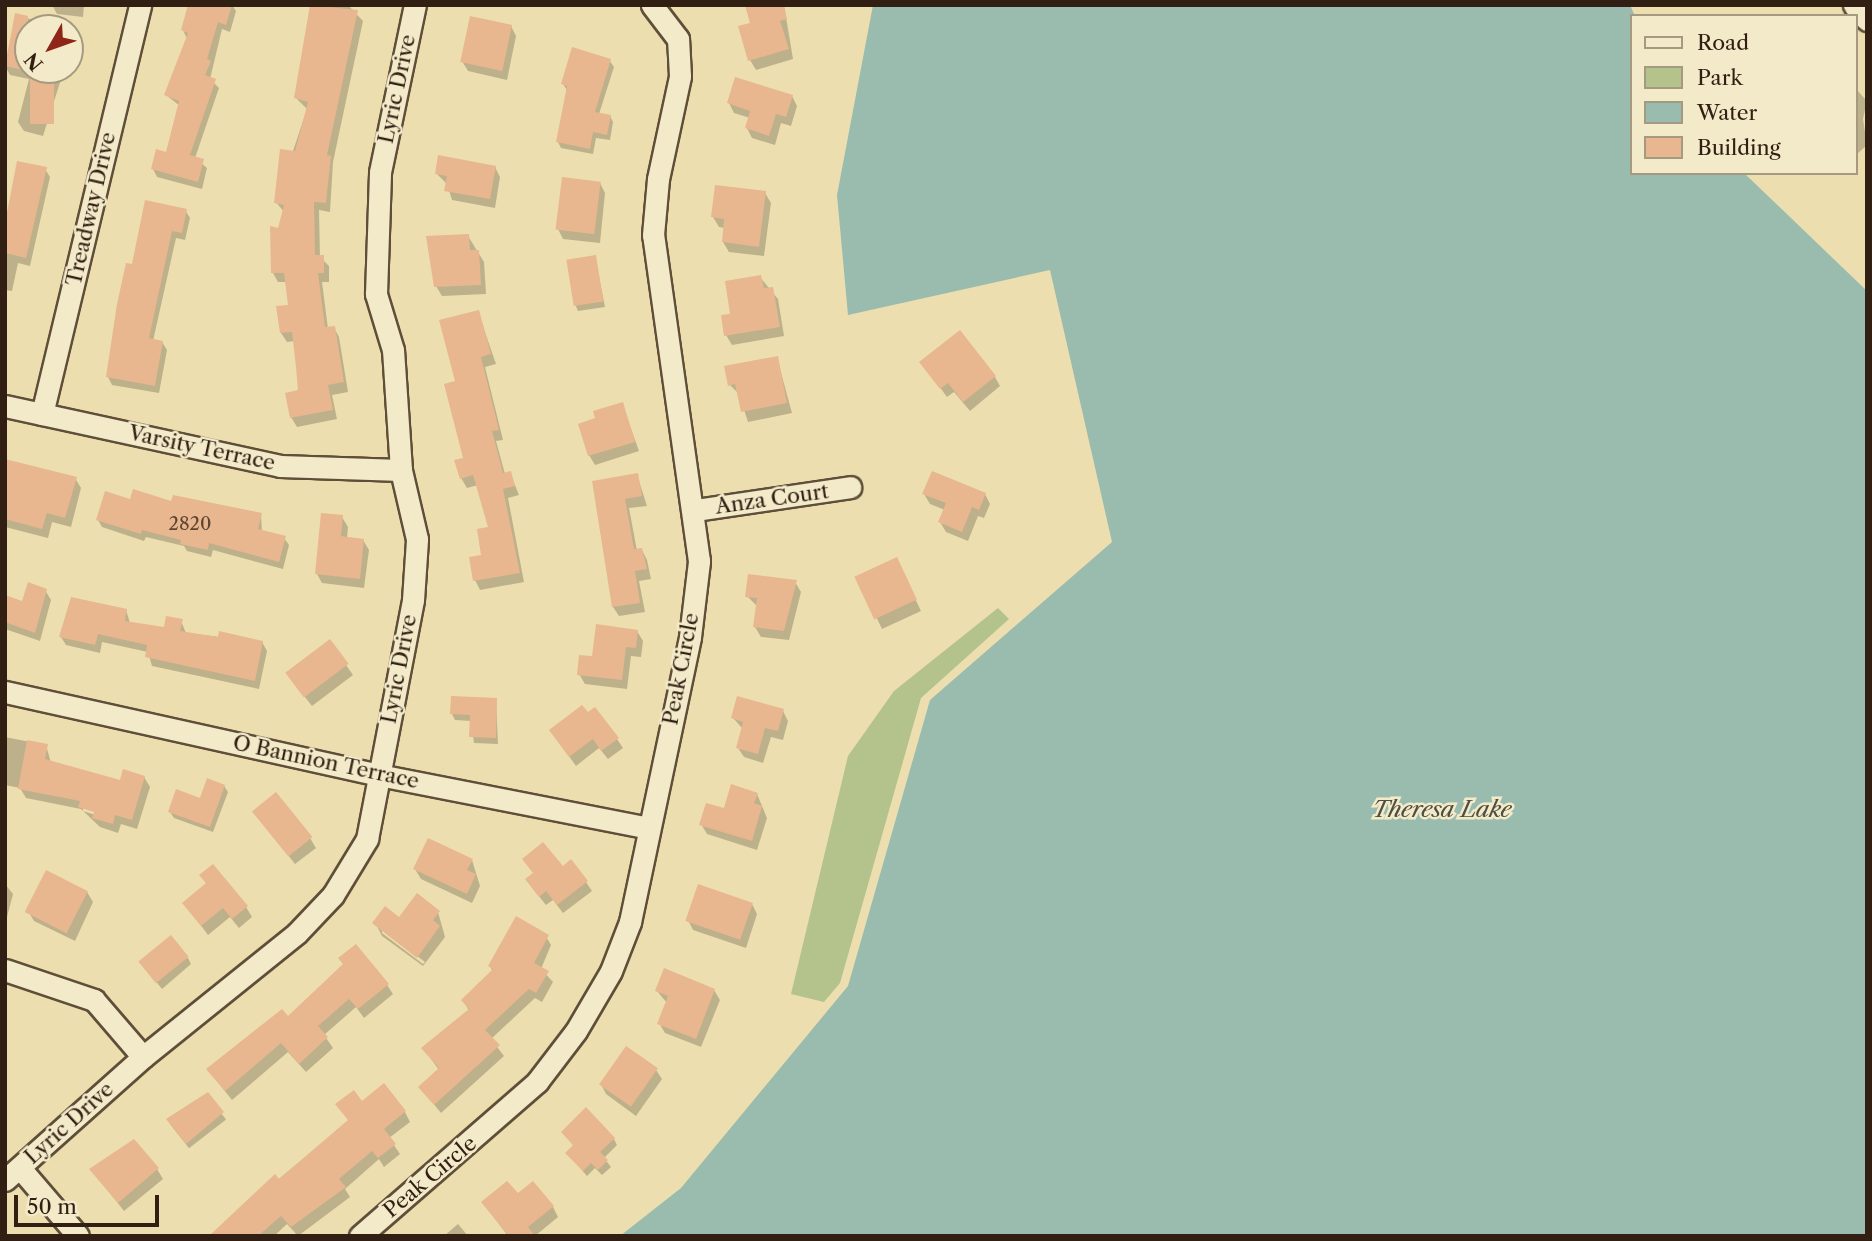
<!DOCTYPE html>
<html>
<head>
<meta charset="utf-8">
<style>
	body { margin:0 }
	#map { position:relative; width:1872px; height:1241px; overflow:hidden; background:#ecdeae; font-family:"Libre Caslon Text",serif }
	div>[style] { position:absolute }
	[style*='--x'] { left:calc(var(--x)*1px); top:calc(var(--y)*1px); width:calc(var(--w)*1px); rotate:calc(var(--a)*1deg) }
	.green>* { inset:0; background:#b4c28c }
	.water>* { inset:0; background:#99bcaf }
	.shadow>* { inset:0; background:#0003; transform-origin:0 0 }
	.building>* { inset:0; background:#e8b68f; transform-origin:0 0 }
	.roads { filter:drop-shadow(2px 0 #5f4f39) drop-shadow(-2px 0 #5f4f39) drop-shadow(0 2px #5f4f39) drop-shadow(0 -2px #5f4f39) }
	.minor>* { height:21px; margin:-10.5px; padding:0 10.5px; transform-origin:10.5px; border-radius:10.5px; background:#f3eaca }
	span { translate:-50% -50%; white-space:nowrap; text-align:center; line-height:1.15; -webkit-text-stroke:5px #f3eaca; paint-order:stroke }
	.number-label { font-size:18px; color:#5e4531 }
	.number-label span { -webkit-text-stroke-width:0 }
	.street-label { font-size:21px; color:#301f12 }
	.water-label { font-size:23px; color:#504e41; font-style:italic }
	.frame { position:absolute; inset:0; border:7px solid #301f12; pointer-events:none }
	.legend { position:absolute; left:1630px; top:14px; width:228px; height:161px; box-sizing:border-box; background:#f3eaca; border:2px solid #a59980; margin:0; padding:9px 12px; list-style:none; font-size:21px; color:#301f12 }
	.legend li { display:flex; align-items:center; gap:14px; height:35px }
	.legend b { width:35px; border:2px solid #a59980 }
	.north { position:absolute; left:14px; top:14px; width:70px; height:70px; box-sizing:border-box; background:#f3eaca; border:2px solid #a59980; border-radius:50%; rotate:230deg; font-size:19px; font-weight:700; line-height:28px; text-align:center; color:#301f12 }
	.north::after { content:''; display:block; margin:auto; width:24px; height:32px; background:#8f2418; clip-path:polygon(50% 0,100% 100%,50% 72%,0 100%) }
	.scale { position:absolute; left:14px; top:1195px; width:145px; height:32px; box-sizing:border-box; border:4px solid #301f12; border-top:0; padding-left:9px; font-size:21px; line-height:24px; white-space:nowrap; color:#301f12; -webkit-text-stroke:5px #f3eaca; paint-order:stroke }
</style>
</head>
<body>
<div id="map">
	<div class="green">
		<div style="clip-path:polygon(998px 608px,1009px 619px,921px 698px,840px 983px,824px 1002px,791px 994px,848px 756px,894px 691px)"></div>
	</div>
	<div class="water">
		<div style="clip-path:polygon(873px 5px,1630px 5px,1635px 16px,1632px 173px,1744px 173px,1867px 291px,1867px 1236px,620px 1236px,681px 1188px,848px 986px,930px 700px,1112px 542px,1050px 270px,848px 315px,837px 195px)"></div>
	</div>
	<div class="shadow">
		<div style="clip-path:polygon(52px 5px,84px 5px,83px 17px,57px 14px)"></div>
		<div style="clip-path:polygon(190px 5px,232px 5px,236px 11px,230px 32px,222px 29px,210px 79px,219px 88px,195px 158px,207px 168px,202px 189px,157px 177px,153px 169px,167px 154px,180px 106px,166px 95px,187px 39px,183px 30px)"></div>
		<div style="clip-path:polygon(312px 5px,348px 5px,363px 21px,333px 162px,330px 212px,319px 210px,320px 257px,329px 266px,329px 282px,322px 282px,328px 329px,334px 328px,339px 337px,348px 392px,332px 395px,337px 419px,297px 427px,291px 417px,300px 392px,295px 341px,287px 342px,281px 333px,290px 306px,287px 282px,278px 282px,273px 273px,284px 212px,276px 202px,307px 109px,296px 98px)"></div>
		<div style="clip-path:polygon(746px 5px,784px 5px,793px 59px,756px 70px,750px 60px,752px 24px)"></div>
		<div style="clip-path:polygon(16px 15px,60px 28px,28px 28px,28px 70px,64px 70px,43px 136px,24px 131px,18px 122px,29px 79px,10px 75px,5px 66px)"></div>
		<div style="clip-path:polygon(511px 26px,516px 36px,507px 80px,468px 71px,462px 61px)"></div>
		<div style="clip-path:polygon(610px 61px,614px 67px,599px 114px,610px 116px,613px 122px,610px 140px,596px 138px,593px 154px,561px 148px,558px 142px,567px 90px,563px 84px)"></div>
		<div style="clip-path:polygon(1856px 89px,1867px 101px,1863px 119px,1867px 145px,1856px 155px)"></div>
		<div style="clip-path:polygon(792px 96px,797px 106px,791px 126px,781px 123px,775px 145px,752px 138px,747px 128px,750px 118px,734px 113px,729px 103px)"></div>
		<div style="clip-path:polygon(495px 167px,500px 177px,495px 208px,452px 200px,447px 184px,437px 174px)"></div>
		<div style="clip-path:polygon(45px 169px,50px 177px,30px 266px,18px 263px,12px 291px,5px 290px,5px 233px)"></div>
		<div style="clip-path:polygon(600px 183px,605px 193px,600px 243px,563px 239px,558px 229px)"></div>
		<div style="clip-path:polygon(765px 193px,771px 203px,764px 256px,729px 252px,723px 242px,725px 228px,719px 227px,713px 217px)"></div>
		<div style="clip-path:polygon(185px 210px,190px 218px,185px 240px,176px 238px,153px 341px,162px 342px,167px 350px,159px 393px,112px 385px,108px 377px,133px 266px)"></div>
		<div style="clip-path:polygon(468px 236px,484px 262px,486px 294px,442px 296px,436px 286px)"></div>
		<div style="clip-path:polygon(595px 257px,605px 307px,578px 311px,575px 304px)"></div>
		<div style="clip-path:polygon(760px 277px,778px 299px,784px 336px,732px 345px,726px 335px,732px 315px)"></div>
		<div style="clip-path:polygon(478px 312px,496px 364px,485px 367px,503px 440px,496px 441px,505px 474px,510px 473px,519px 495px,508px 498px,524px 582px,480px 590px,475px 580px,490px 528px,478px 485px,467px 488px,461px 478px,465px 459px,457px 383px)"></div>
		<div style="clip-path:polygon(777px 358px,792px 413px,748px 422px,739px 394px,730px 385px)"></div>
		<div style="clip-path:polygon(922px 363px,995px 377px,1000px 386px,970px 411px,954px 392px,947px 397px)"></div>
		<div style="clip-path:polygon(622px 404px,639px 451px,595px 465px,589px 455px,598px 419px)"></div>
		<div style="clip-path:polygon(5px 461px,75px 478px,81px 488px,71px 527px,52px 522px,48px 538px,5px 527px)"></div>
		<div style="clip-path:polygon(637px 475px,647px 506px,629px 508px,637px 551px,642px 550px,647px 560px,651px 579px,639px 581px,645px 612px,619px 616px,613px 607px,594px 482px)"></div>
		<div style="clip-path:polygon(924px 494px,985px 494px,990px 504px,984px 518px,978px 516px,968px 541px,946px 532px,940px 522px,945px 510px,930px 504px)"></div>
		<div style="clip-path:polygon(131px 501px,261px 515px,262px 532px,284px 538px,289px 545px,283px 569px,213px 550px,211px 557px,187px 551px,184px 546px,146px 537px,144px 541px,102px 527px,98px 520px)"></div>
		<div style="clip-path:polygon(342px 517px,348px 527px,347px 538px,363px 540px,369px 550px,364px 588px,322px 583px,317px 574px)"></div>
		<div style="clip-path:polygon(901px 569px,921px 611px,882px 629px,857px 577px)"></div>
		<div style="clip-path:polygon(795px 582px,801px 592px,789px 640px,761px 637px,755px 627px,758px 607px,747px 596px)"></div>
		<div style="clip-path:polygon(45px 590px,51px 600px,40px 641px,5px 629px,5px 598px,23px 603px)"></div>
		<div style="clip-path:polygon(126px 610px,130px 623px,165px 629px,181px 621px,186px 633px,262px 642px,267px 651px,259px 689px,152px 666px,148px 652px,102px 642px,100px 653px,66px 645px,61px 637px)"></div>
		<div style="clip-path:polygon(637px 631px,643px 641px,641px 657px,631px 656px,627px 689px,585px 684px,579px 674px,593px 658px)"></div>
		<div style="clip-path:polygon(330px 642px,353px 675px,312px 706px,294px 683px)"></div>
		<div style="clip-path:polygon(496px 700px,498px 744px,474px 743px,471px 721px,455px 720px,452px 714px)"></div>
		<div style="clip-path:polygon(783px 711px,788px 721px,783px 740px,771px 737px,763px 763px,744px 757px,738px 748px,743px 729px,733px 718px)"></div>
		<div style="clip-path:polygon(551px 731px,617px 739px,623px 748px,608px 759px,599px 748px,576px 766px)"></div>
		<div style="clip-path:polygon(evenodd,5px 737px,46px 745px,51px 763px,121px 782px,144px 777px,150px 787px,137px 829px,121px 824px,118px 833px,100px 827px,81px 809px,26px 798px,20px 788px,5px 785px,5px 737px,83px 807px,103px 813px,102px 817px,83px 811px,83px 807px)"></div>
		<div style="clip-path:polygon(224px 786px,228px 792px,213px 832px,174px 818px,170px 812px)"></div>
		<div style="clip-path:polygon(757px 794px,767px 818px,757px 850px,707px 834px,701px 824px)"></div>
		<div style="clip-path:polygon(254px 812px,310px 838px,316px 848px,295px 864px)"></div>
		<div style="clip-path:polygon(472px 860px,480px 886px,472px 903px,421px 879px,415px 869px)"></div>
		<div style="clip-path:polygon(562px 869px,586px 882px,592px 891px,563px 913px,553px 900px,546px 905px,533px 889px)"></div>
		<div style="clip-path:polygon(201px 875px,246px 907px,252px 917px,239px 928px,230px 917px,208px 935px,184px 903px,207px 885px)"></div>
		<div style="clip-path:polygon(5px 884px,13px 894px,6px 921px,5px 920px)"></div>
		<div style="clip-path:polygon(87px 892px,93px 902px,75px 941px,34px 921px,28px 911px)"></div>
		<div style="clip-path:polygon(752px 904px,757px 914px,746px 948px,693px 930px,688px 920px)"></div>
		<div style="clip-path:polygon(evenodd,438px 912px,445px 937px,423px 966px,382px 936px,377px 926px,438px 912px,382px 929px,425px 962px,423px 964px,382px 933px,382px 929px)"></div>
		<div style="clip-path:polygon(545px 935px,551px 945px,541px 969px,553px 982px,542px 1002px,535px 998px,491px 1039px,504px 1056px,441px 1113px,420px 1087px,439px 1070px,423px 1048px,469px 1011px,463px 1000px,493px 972px,490px 966px)"></div>
		<div style="clip-path:polygon(188px 958px,191px 964px,162px 989px,141px 963px)"></div>
		<div style="clip-path:polygon(387px 985px,393px 994px,364px 1018px,356px 1007px,324px 1035px,333px 1048px,306px 1072px,288px 1052px,232px 1100px,208px 1070px,288px 1019px)"></div>
		<div style="clip-path:polygon(714px 990px,720px 1000px,701px 1047px,665px 1033px,659px 1023px,667px 1003px,657px 991px)"></div>
		<div style="clip-path:polygon(656px 1070px,662px 1079px,636px 1116px,606px 1094px,601px 1084px)"></div>
		<div style="left:207px;top:1095px;width:31px;height:47px;rotate:52deg"></div>
		<div style="clip-path:polygon(362px 1103px,405px 1112px,410px 1122px,389px 1138px,400px 1154px,384px 1167px,379px 1159px,345px 1189px,350px 1197px,298px 1236px,287px 1224px,274px 1236px,210px 1236px,349px 1121px,338px 1105px)"></div>
		<div style="clip-path:polygon(563px 1132px,614px 1139px,617px 1145px,604px 1158px,611px 1167px,602px 1175px,595px 1168px,587px 1176px,567px 1153px,574px 1146px)"></div>
		<div style="clip-path:polygon(91px 1169px,157px 1169px,163px 1179px,124px 1211px)"></div>
		<div style="clip-path:polygon(518px 1196px,553px 1207px,558px 1217px,535px 1236px,508px 1236px,483px 1203px)"></div>
		<div style="clip-path:polygon(458px 1224px,468px 1236px,444px 1236px)"></div>
	</div>
	<div class="building">
		<div style="clip-path:polygon(188px 5px,232px 5px,226px 25px,218px 22px,207px 59px,211px 61px,205px 75px,216px 79px,190px 155px,204px 159px,198px 182px,151px 169px,156px 149px,166px 152px,179px 101px,164px 95px,188px 33px,181px 30px)"></div>
		<div style="clip-path:polygon(310px 5px,358px 10px,327px 155px,331px 156px,326px 203px,314px 202px,315px 255px,324px 255px,324px 273px,318px 273px,325px 327px,335px 326px,344px 382px,328px 385px,333px 410px,290px 418px,285px 393px,298px 390px,296px 367px,292px 332px,280px 333px,276px 306px,288px 305px,284px 273px,271px 273px,270px 226px,278px 228px,284px 205px,274px 203px,280px 149px,295px 151px,308px 102px,294px 98px)"></div>
		<div style="clip-path:polygon(745px 5px,783px 5px,787px 19px,780px 21px,789px 49px,748px 61px,738px 26px,750px 23px)"></div>
		<div style="clip-path:polygon(15px 13px,28px 16px,28px 71px,5px 66px)"></div>
		<div style="left:470px;top:16px;width:43px;height:47px;rotate:12deg"></div>
		<div style="clip-path:polygon(572px 47px,611px 59px,595px 112px,611px 115px,607px 135px,593px 132px,590px 149px,556px 142px,567px 86px,561px 84px)"></div>
		<div style="left:30px;top:70px;width:24px;height:54px"></div>
		<div style="clip-path:polygon(735px 77px,793px 95px,786px 117px,776px 114px,769px 136px,745px 128px,750px 111px,727px 103px)"></div>
		<div style="clip-path:polygon(438px 155px,496px 166px,490px 199px,444px 191px,447px 176px,435px 174px)"></div>
		<div style="clip-path:polygon(17px 161px,47px 167px,26px 258px,5px 253px,5px 223px)"></div>
		<div style="left:562px;top:177px;width:39px;height:53px;rotate:7deg"></div>
		<div style="clip-path:polygon(715px 185px,766px 191px,759px 247px,722px 242px,724px 219px,711px 217px)"></div>
		<div style="clip-path:polygon(145px 200px,187px 209px,182px 233px,172px 231px,149px 338px,163px 341px,155px 386px,106px 377px,117px 304px,126px 263px,132px 264px)"></div>
		<div style="clip-path:polygon(469px 234px,470px 250px,479px 250px,481px 285px,434px 287px,426px 236px)"></div>
		<div style="left:596px;top:255px;width:47px;height:30px;rotate:81deg"></div>
		<div style="clip-path:polygon(761px 275px,764px 288px,773px 287px,780px 327px,724px 336px,721px 315px,730px 314px,725px 281px)"></div>
		<div style="clip-path:polygon(479px 310px,491px 354px,481px 357px,499px 430px,492px 431px,503px 473px,511px 471px,515px 486px,503px 489px,520px 573px,473px 581px,469px 557px,481px 555px,477px 529px,488px 527px,473px 475px,460px 479px,454px 460px,463px 458px,444px 384px,455px 381px,439px 320px)"></div>
		<div style="clip-path:polygon(960px 330px,996px 376px,963px 402px,948px 383px,940px 389px,919px 362px)"></div>
		<div style="clip-path:polygon(778px 356px,787px 403px,741px 412px,735px 384px,728px 386px,724px 366px)"></div>
		<div style="clip-path:polygon(623px 402px,635px 442px,588px 456px,578px 424px,595px 418px,593px 411px)"></div>
		<div style="clip-path:polygon(5px 459px,77px 477px,65px 518px,47px 513px,42px 529px,5px 519px)"></div>
		<div style="clip-path:polygon(932px 471px,986px 493px,979px 510px,972px 507px,962px 532px,938px 522px,946px 503px,922px 494px)"></div>
		<div style="clip-path:polygon(638px 473px,642px 496px,625px 499px,634px 549px,642px 548px,647px 569px,635px 571px,640px 603px,612px 607px,592px 481px)"></div>
		<div style="clip-path:polygon(133px 489px,171px 501px,173px 495px,262px 513px,258px 529px,286px 536px,279px 562px,209px 543px,208px 550px,180px 544px,181px 540px,142px 530px,141px 534px,96px 520px,105px 491px,130px 499px)"></div>
		<div style="clip-path:polygon(321px 513px,343px 515px,341px 536px,364px 539px,360px 579px,315px 574px)"></div>
		<div style="left:897px;top:557px;width:47px;height:47px;rotate:65deg"></div>
		<div style="clip-path:polygon(748px 574px,797px 580px,784px 631px,753px 627px,757px 598px,745px 597px)"></div>
		<div style="clip-path:polygon(28px 582px,47px 589px,35px 633px,5px 622px,5px 595px,22px 601px)"></div>
		<div style="clip-path:polygon(71px 597px,127px 609px,125px 621px,164px 627px,166px 616px,183px 619px,180px 631px,218px 637px,219px 631px,263px 641px,255px 681px,145px 657px,147px 645px,98px 634px,95px 645px,59px 637px)"></div>
		<div style="clip-path:polygon(596px 624px,638px 630px,636px 648px,626px 647px,622px 680px,577px 675px,579px 655px,592px 656px)"></div>
		<div style="left:330px;top:639px;width:31px;height:56px;rotate:53deg"></div>
		<div style="clip-path:polygon(451px 696px,497px 698px,496px 738px,469px 737px,470px 715px,450px 714px)"></div>
		<div style="clip-path:polygon(737px 696px,784px 709px,778px 731px,765px 728px,758px 754px,736px 748px,743px 722px,731px 718px)"></div>
		<div style="clip-path:polygon(582px 705px,588px 712px,595px 707px,619px 738px,601px 751px,593px 739px,569px 757px,549px 730px)"></div>
		<div style="clip-path:polygon(27px 740px,48px 744px,45px 759px,120px 780px,123px 769px,145px 776px,132px 820px,115px 815px,113px 824px,92px 818px,94px 812px,78px 807px,80px 801px,18px 789px)"></div>
		<div style="clip-path:polygon(207px 778px,225px 785px,210px 827px,168px 812px,176px 789px,200px 798px)"></div>
		<div style="clip-path:polygon(731px 784px,758px 793px,754px 803px,762px 806px,752px 841px,699px 825px,706px 803px,724px 808px)"></div>
		<div style="left:276px;top:792px;width:58px;height:31px;rotate:51deg"></div>
		<div style="clip-path:polygon(428px 838px,473px 859px,467px 870px,476px 874px,467px 894px,413px 869px)"></div>
		<div style="clip-path:polygon(543px 842px,563px 866px,571px 859px,588px 881px,557px 905px,546px 891px,539px 897px,525px 879px,533px 873px,522px 859px)"></div>
		<div style="clip-path:polygon(213px 864px,248px 906px,232px 919px,223px 908px,201px 926px,182px 903px,206px 883px,199px 875px)"></div>
		<div style="left:46px;top:870px;width:47px;height:47px;rotate:27deg"></div>
		<div style="left:698px;top:884px;width:58px;height:39px;rotate:19deg"></div>
		<div style="clip-path:polygon(417px 893px,440px 911px,433px 920px,440px 926px,417px 958px,372px 923px,385px 906px,399px 917px)"></div>
		<div style="clip-path:polygon(516px 916px,549px 935px,534px 963px,549px 971px,536px 993px,529px 989px,485px 1030px,500px 1045px,434px 1105px,418px 1087px,439px 1068px,421px 1048px,469px 1009px,461px 1000px,493px 969px,488px 966px)"></div>
		<div style="left:171px;top:935px;width:28px;height:42px;rotate:51deg"></div>
		<div style="clip-path:polygon(356px 944px,389px 984px,358px 1009px,349px 999px,318px 1026px,328px 1037px,299px 1064px,281px 1043px,225px 1091px,206px 1069px,282px 1009px,288px 1016px,343px 964px,338px 958px)"></div>
		<div style="clip-path:polygon(664px 968px,715px 989px,696px 1039px,657px 1024px,668px 996px,655px 991px)"></div>
		<div style="left:626px;top:1046px;width:39px;height:47px;rotate:35deg"></div>
		<div style="clip-path:polygon(384px 1083px,406px 1111px,384px 1129px,396px 1144px,378px 1158px,372px 1151px,339px 1179px,346px 1187px,291px 1227px,281px 1216px,258px 1236px,209px 1236px,275px 1174px,279px 1179px,348px 1120px,335px 1104px,354px 1090px,362px 1101px)"></div>
		<div style="clip-path:polygon(208px 1092px,224px 1112px,186px 1144px,166px 1119px)"></div>
		<div style="clip-path:polygon(586px 1107px,615px 1138px,600px 1152px,608px 1160px,598px 1170px,591px 1163px,583px 1171px,565px 1153px,573px 1145px,561px 1132px)"></div>
		<div style="clip-path:polygon(134px 1139px,159px 1168px,118px 1203px,89px 1169px)"></div>
		<div style="clip-path:polygon(507px 1181px,518px 1193px,533px 1181px,554px 1206px,528px 1227px,535px 1236px,509px 1236px,481px 1202px)"></div>
	</div>
	<div class="roads">
		<div class="minor">
			<div style="--x:1854;--y:5;--w:20;--a:49"></div>
			<div style="--x:5;--y:406;--w:281;--a:12.3"></div>
			<div style="--x:280;--y:466;--w:121;--a:1.9"></div>
			<div style="--x:42;--y:414;--w:421;--a:-76.5"></div>
			<div style="--x:695;--y:510;--w:157;--a:-8.4"></div>
			<div style="--x:5;--y:692;--w:383;--a:12.5"></div>
			<div style="--x:379;--y:775;--w:274;--a:11.1"></div>
			<div style="--x:5;--y:970;--w:94;--a:18.6"></div>
			<div style="--x:94;--y:1000;--w:75;--a:49.3"></div>
			<div style="--x:20;--y:1168;--w:89;--a:49.5"></div>
			<div style="--x:5;--y:1180;--w:185;--a:-41.7"></div>
			<div style="--x:143;--y:1057;--w:198;--a:-38.8"></div>
			<div style="--x:297;--y:933;--w:52;--a:-46.5"></div>
			<div style="--x:333;--y:895;--w:66;--a:-58.7"></div>
			<div style="--x:367;--y:839;--w:243;--a:-79.1"></div>
			<div style="--x:413;--y:600;--w:61;--a:-86.2"></div>
			<div style="--x:417;--y:539;--w:71;--a:-103.1"></div>
			<div style="--x:401;--y:470;--w:120;--a:-93.8"></div>
			<div style="--x:393;--y:350;--w:59;--a:-106.9"></div>
			<div style="--x:376;--y:294;--w:122;--a:-88.1"></div>
			<div style="--x:380;--y:172;--w:171;--a:-78.2"></div>
			<div style="--x:360;--y:1236;--w:235;--a:-41"></div>
			<div style="--x:537;--y:1082;--w:64;--a:-52.6"></div>
			<div style="--x:576;--y:1031;--w:69;--a:-59.7"></div>
			<div style="--x:611;--y:971;--w:53;--a:-68.8"></div>
			<div style="--x:630;--y:922;--w:291;--a:-78.1"></div>
			<div style="--x:690;--y:637;--w:77;--a:-83.2"></div>
			<div style="--x:699;--y:561;--w:329;--a:-98"></div>
			<div style="--x:653;--y:235;--w:56;--a:-84.9"></div>
			<div style="--x:658;--y:179;--w:105;--a:-77.9"></div>
			<div style="--x:680;--y:76;--w:37;--a:-93"></div>
			<div style="--x:678;--y:39;--w:43;--a:-127.4"></div>
		</div>
	</div>
	<div class="number-label">
		<span style="left:190px;top:524px">2820</span>
	</div>
	<div class="street-label">
		<span style="left:397px;top:89px;rotate:-78deg">Lyric Drive</span>
		<span style="left:91px;top:209px;rotate:-77deg">Treadway Drive</span>
		<span style="left:202px;top:448px;rotate:12deg">Varsity Terrace</span>
		<span style="left:772px;top:499px;rotate:-8deg">Anza Court</span>
		<span style="left:399px;top:669px;rotate:-79deg">Lyric Drive</span>
		<span style="left:681px;top:669px;rotate:-79deg">Peak Circle</span>
		<span style="left:326px;top:762px;rotate:12deg">O Bannion Terrace</span>
		<span style="left:69px;top:1123px;rotate:-42deg">Lyric Drive</span>
		<span style="left:430px;top:1177px;rotate:-40deg">Peak Circle</span>
	</div>
	<div class="water-label">
		<span style="left:1442px;top:809px">Theresa Lake</span>
	</div>
	<div class="frame"></div>
	<ul class="legend">
	<li><b style="height:9px;background:#f3eaca"></b>Road</li>
	<li><b style="height:19px;background:#b4c28c"></b>Park</li>
	<li><b style="height:19px;background:#99bcaf"></b>Water</li>
	<li><b style="height:19px;background:#e8b68f"></b>Building</li>
	</ul>
	<div class="north">N</div>
	<div class="scale">50 m</div>
</div>
</body>
</html>
